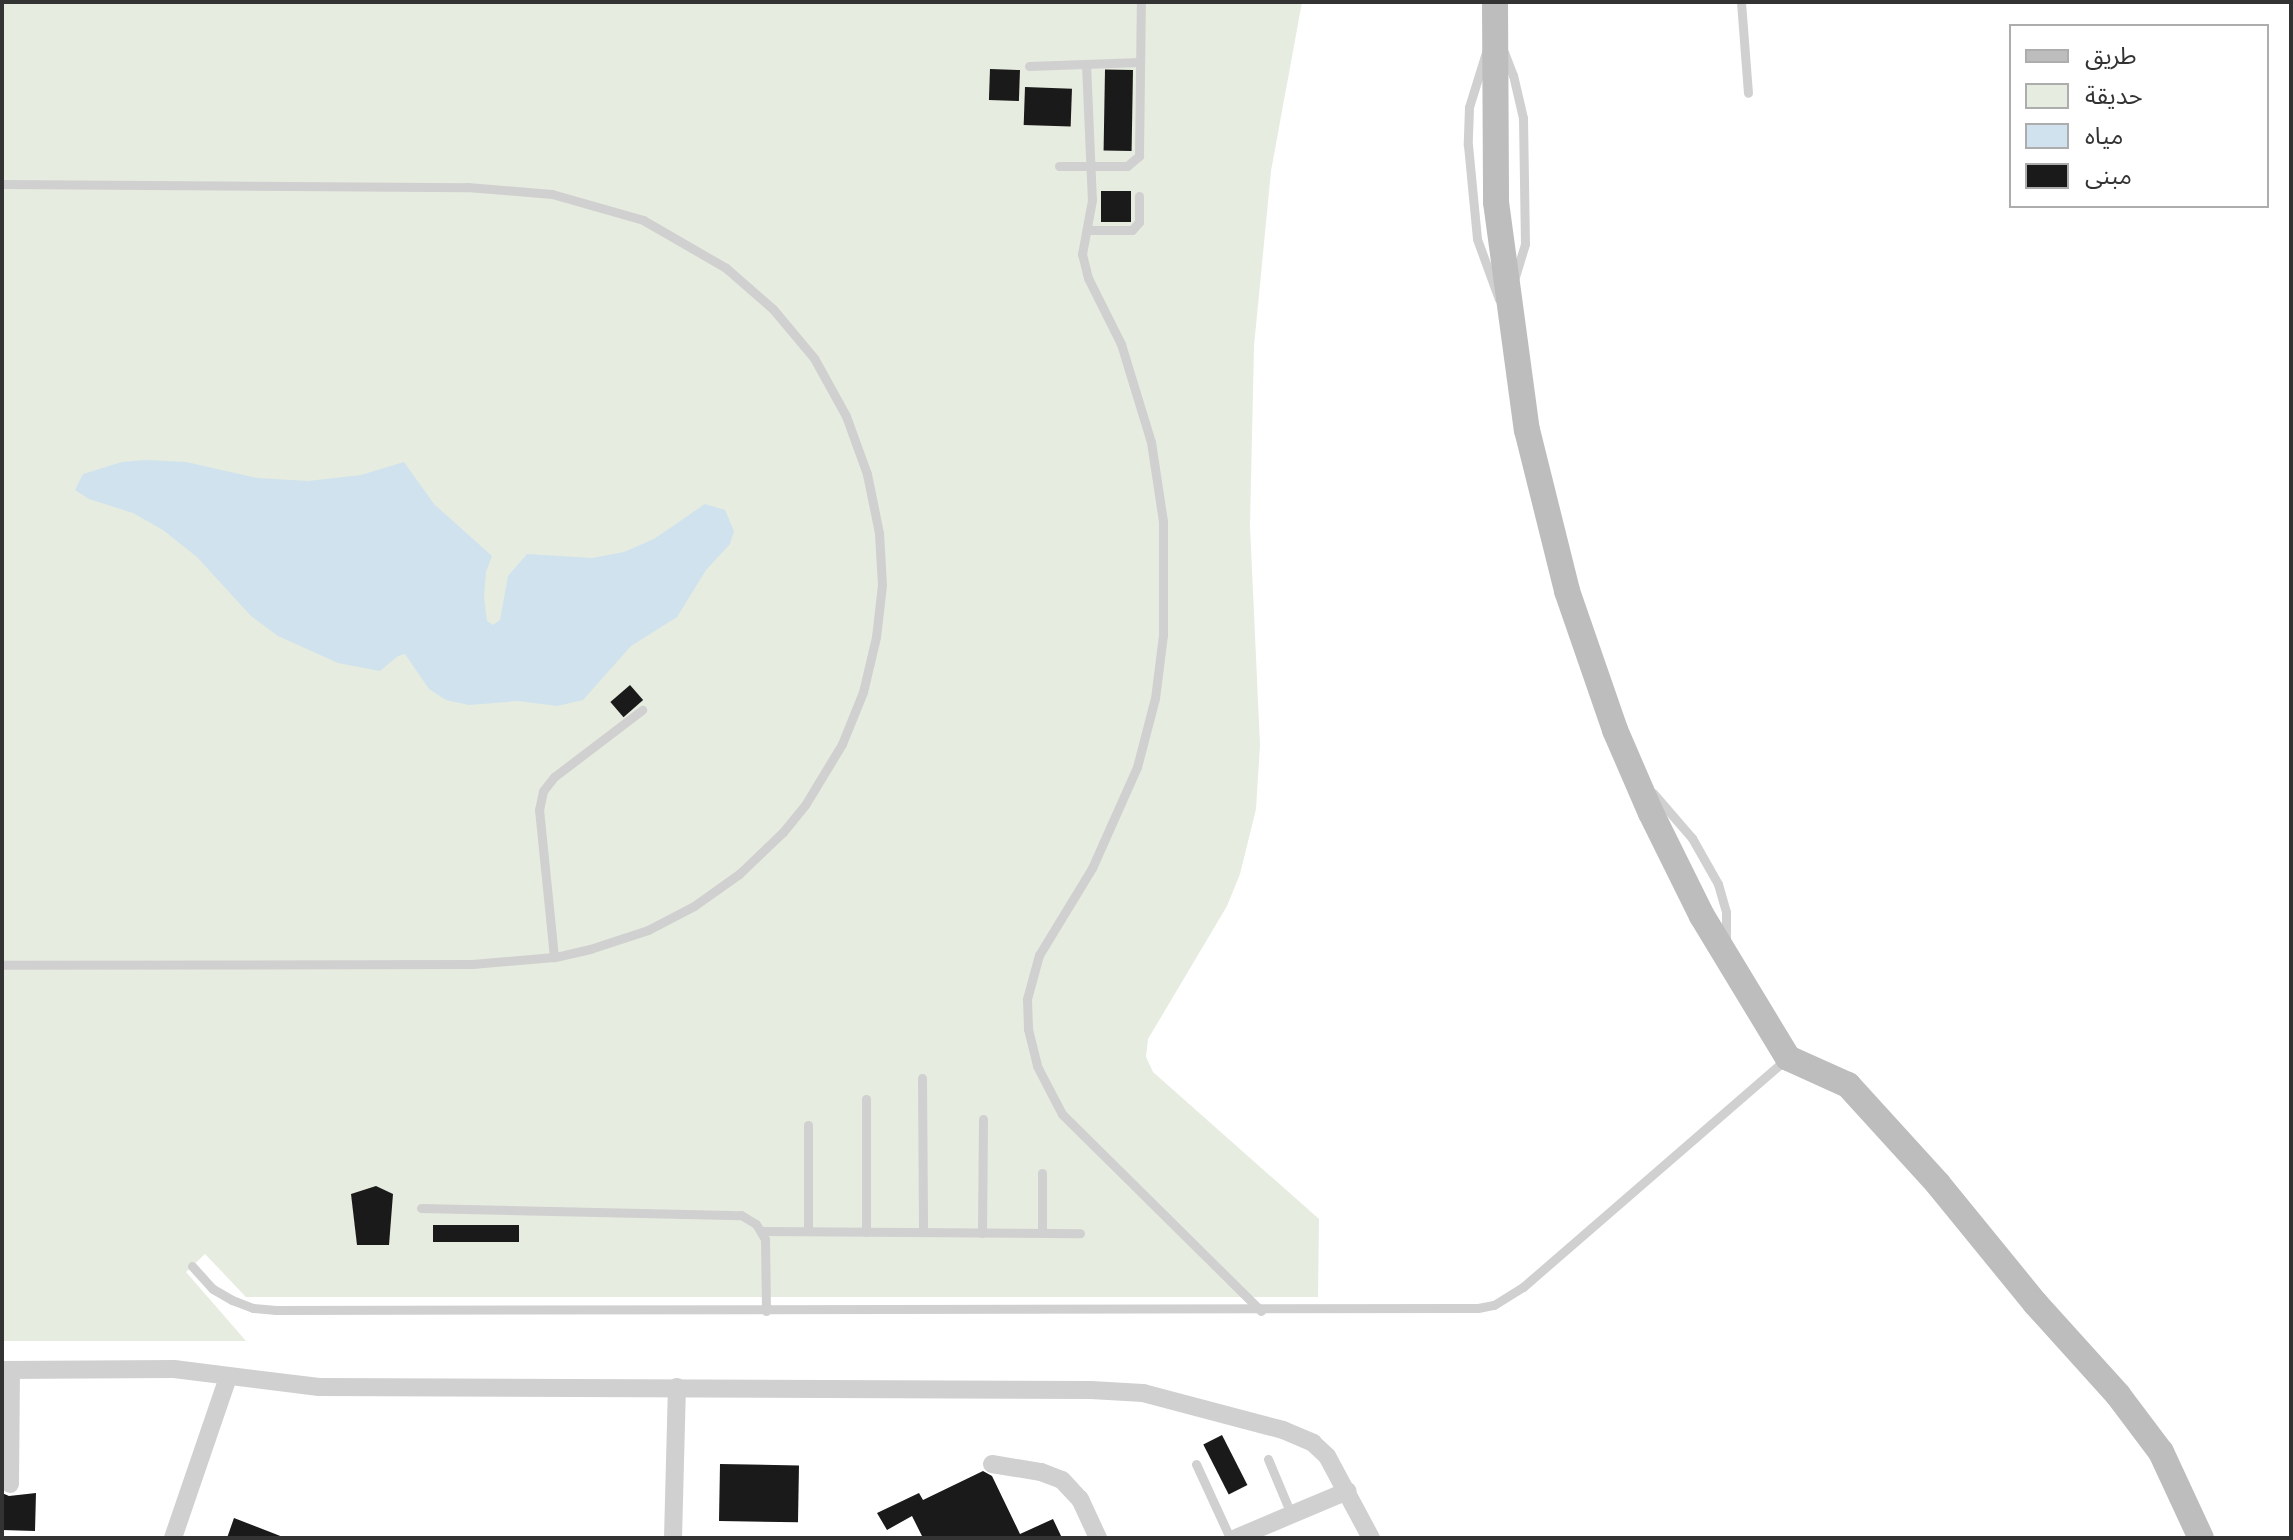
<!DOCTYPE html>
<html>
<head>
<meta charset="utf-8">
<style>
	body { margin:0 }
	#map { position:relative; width:2293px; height:1540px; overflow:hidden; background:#fff; font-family:"Work Sans","Noto Sans Arabic",sans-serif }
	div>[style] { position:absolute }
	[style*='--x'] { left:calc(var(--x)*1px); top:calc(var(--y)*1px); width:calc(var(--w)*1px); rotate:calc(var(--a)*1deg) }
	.green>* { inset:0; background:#e6ecdf }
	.water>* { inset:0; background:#cfe2ee }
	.building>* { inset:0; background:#1a1a1a; transform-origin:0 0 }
	.lane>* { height:9px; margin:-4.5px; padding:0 4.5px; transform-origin:4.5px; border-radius:4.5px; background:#d0d0d0 }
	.street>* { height:18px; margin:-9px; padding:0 9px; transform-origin:9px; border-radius:9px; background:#d0d0d0 }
	.secondary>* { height:26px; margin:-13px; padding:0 13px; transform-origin:13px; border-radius:13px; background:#bdbdbd }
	span { translate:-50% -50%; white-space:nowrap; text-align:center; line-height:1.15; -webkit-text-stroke:8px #fff; paint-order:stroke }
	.frame { position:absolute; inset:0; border:4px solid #333; pointer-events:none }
	.legend { position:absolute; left:2009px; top:24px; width:260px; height:184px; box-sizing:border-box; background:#fff; border:2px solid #adadad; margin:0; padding:10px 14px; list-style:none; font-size:24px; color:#333 }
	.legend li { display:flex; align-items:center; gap:16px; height:40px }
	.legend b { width:40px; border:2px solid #adadad }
</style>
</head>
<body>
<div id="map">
	<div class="green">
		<div style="clip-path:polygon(2px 2px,1302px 2px,1271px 171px,1254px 346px,1250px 526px,1260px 745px,1256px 809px,1240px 874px,1227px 906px,1148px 1039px,1146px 1057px,1153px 1072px,1319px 1219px,1318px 1297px,246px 1297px,205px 1254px,186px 1272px,246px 1341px,2px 1341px)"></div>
	</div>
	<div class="water">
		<div style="clip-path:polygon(146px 460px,186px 462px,257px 478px,308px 481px,361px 475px,404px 462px,434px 504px,492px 556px,486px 572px,484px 597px,487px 621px,493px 625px,500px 620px,508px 576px,527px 554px,592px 558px,624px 552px,654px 539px,705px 504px,725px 510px,734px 531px,730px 544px,706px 570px,677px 617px,631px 646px,583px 700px,557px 706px,518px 701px,469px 705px,446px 700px,429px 689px,405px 654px,398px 656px,380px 671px,338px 663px,278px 636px,251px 616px,197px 557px,163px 530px,133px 513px,89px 499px,75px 490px,83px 474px,122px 462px)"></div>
	</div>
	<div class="building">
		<div style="left:990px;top:69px;width:30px;height:31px;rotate:2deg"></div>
		<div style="left:1133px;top:70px;width:81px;height:28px;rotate:91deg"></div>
		<div style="left:1025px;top:87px;width:47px;height:38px;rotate:2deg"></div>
		<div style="left:1101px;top:191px;width:30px;height:31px"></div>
		<div style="left:630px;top:685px;width:20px;height:26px;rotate:49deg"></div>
		<div style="clip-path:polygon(376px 1186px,393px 1194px,389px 1245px,357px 1245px,351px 1194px)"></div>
		<div style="left:433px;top:1225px;width:86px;height:17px"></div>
		<div style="left:1222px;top:1435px;width:56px;height:21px;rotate:63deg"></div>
		<div style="left:720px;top:1464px;width:79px;height:57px;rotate:1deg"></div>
		<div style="clip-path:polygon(983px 1471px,992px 1476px,1020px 1534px,1053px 1519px,1062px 1538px,923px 1538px,912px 1516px,887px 1530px,877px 1513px,919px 1493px,923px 1500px)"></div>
		<div style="clip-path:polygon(2px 1493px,9px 1496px,36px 1493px,35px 1531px,2px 1530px)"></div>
		<div style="clip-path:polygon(234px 1518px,283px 1537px,283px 1538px,227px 1538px)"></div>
	</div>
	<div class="lane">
		<div style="--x:1741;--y:2;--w:91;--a:85.6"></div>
		<div style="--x:1487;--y:49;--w:61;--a:107.2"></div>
		<div style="--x:1469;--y:107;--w:38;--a:92"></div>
		<div style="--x:1468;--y:145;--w:94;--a:84.5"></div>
		<div style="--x:1477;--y:239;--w:64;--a:69.9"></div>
		<div style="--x:1504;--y:52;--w:25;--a:69"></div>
		<div style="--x:1513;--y:75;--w:44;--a:76.9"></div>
		<div style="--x:1523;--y:118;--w:126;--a:89.1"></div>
		<div style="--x:1525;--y:244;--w:38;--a:107"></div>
		<div style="--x:1086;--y:64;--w:136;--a:87.5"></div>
		<div style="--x:1092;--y:200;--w:55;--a:100.5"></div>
		<div style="--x:1082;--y:254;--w:25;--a:76"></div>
		<div style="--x:1088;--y:278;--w:74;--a:63.4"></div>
		<div style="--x:1121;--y:344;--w:102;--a:73"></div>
		<div style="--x:1151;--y:442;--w:80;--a:81.4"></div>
		<div style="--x:1163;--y:521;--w:114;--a:90"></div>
		<div style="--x:1163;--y:635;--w:64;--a:97.2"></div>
		<div style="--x:1155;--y:698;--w:71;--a:104.6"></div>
		<div style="--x:1137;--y:767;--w:111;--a:114"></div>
		<div style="--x:1092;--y:868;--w:102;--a:121.3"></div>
		<div style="--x:1039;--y:955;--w:46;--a:105.3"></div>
		<div style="--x:1027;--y:999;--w:30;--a:88"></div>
		<div style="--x:1028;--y:1029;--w:38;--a:76"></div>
		<div style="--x:1037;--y:1066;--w:54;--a:62.5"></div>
		<div style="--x:1062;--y:1114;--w:280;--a:44.7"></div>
		<div style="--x:1029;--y:66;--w:111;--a:-2.1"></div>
		<div style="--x:1059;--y:166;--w:68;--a:0"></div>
		<div style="--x:1127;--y:166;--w:16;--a:-40"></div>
		<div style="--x:1139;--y:156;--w:154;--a:-89.3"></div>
		<div style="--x:2;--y:184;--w:465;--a:0.4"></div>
		<div style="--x:467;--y:187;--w:85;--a:4.7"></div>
		<div style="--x:552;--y:194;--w:95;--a:15.9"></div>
		<div style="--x:643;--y:220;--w:96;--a:30"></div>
		<div style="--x:726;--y:268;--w:62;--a:41.1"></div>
		<div style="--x:773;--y:309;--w:64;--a:50.1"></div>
		<div style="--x:814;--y:358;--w:66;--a:61.1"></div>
		<div style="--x:846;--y:416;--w:62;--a:70.1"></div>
		<div style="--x:867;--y:474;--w:60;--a:78.5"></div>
		<div style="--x:879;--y:533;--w:52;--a:86.7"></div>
		<div style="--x:882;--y:585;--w:52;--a:96.6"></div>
		<div style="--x:876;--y:637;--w:57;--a:103.3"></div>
		<div style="--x:863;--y:692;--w:56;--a:112"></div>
		<div style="--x:842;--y:744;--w:71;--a:121.2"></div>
		<div style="--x:805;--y:805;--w:35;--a:129"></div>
		<div style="--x:783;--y:832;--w:61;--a:136.3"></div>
		<div style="--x:739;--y:874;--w:55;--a:144.6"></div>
		<div style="--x:694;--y:906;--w:52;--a:152.4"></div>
		<div style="--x:648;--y:930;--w:61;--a:161.9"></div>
		<div style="--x:590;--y:949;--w:37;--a:167"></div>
		<div style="--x:554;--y:957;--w:82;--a:175.1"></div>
		<div style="--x:472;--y:964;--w:470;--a:179.9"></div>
		<div style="--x:1087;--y:230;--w:45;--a:0"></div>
		<div style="--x:1132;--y:230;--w:11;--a:-49"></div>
		<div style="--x:1139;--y:222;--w:26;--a:-90"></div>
		<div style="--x:1653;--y:793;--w:60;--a:49.1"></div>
		<div style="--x:1692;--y:838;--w:53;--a:60.5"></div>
		<div style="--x:1718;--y:884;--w:29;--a:74"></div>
		<div style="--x:1726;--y:912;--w:31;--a:90"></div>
		<div style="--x:554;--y:957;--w:148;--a:-95.8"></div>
		<div style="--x:539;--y:810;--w:19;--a:-78"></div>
		<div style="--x:543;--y:791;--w:18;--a:-52"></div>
		<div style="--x:554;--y:777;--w:111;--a:-37.3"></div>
		<div style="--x:922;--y:1078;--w:154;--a:89.6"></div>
		<div style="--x:808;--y:1125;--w:106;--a:90"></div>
		<div style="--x:421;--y:1208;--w:320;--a:1.3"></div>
		<div style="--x:741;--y:1215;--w:17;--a:31"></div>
		<div style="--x:756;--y:1224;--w:17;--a:59"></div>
		<div style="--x:765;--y:1239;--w:72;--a:89.2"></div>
		<div style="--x:761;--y:1231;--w:319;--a:0.4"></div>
		<div style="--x:866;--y:1232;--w:133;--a:-90"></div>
		<div style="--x:982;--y:1233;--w:114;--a:-89.5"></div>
		<div style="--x:1042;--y:1233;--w:60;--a:-90"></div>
		<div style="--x:192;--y:1266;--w:31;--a:48"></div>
		<div style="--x:213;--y:1289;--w:22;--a:30"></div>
		<div style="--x:232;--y:1300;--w:22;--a:21"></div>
		<div style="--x:253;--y:1308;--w:23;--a:5"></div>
		<div style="--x:276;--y:1310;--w:1202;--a:-0.1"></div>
		<div style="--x:1478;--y:1308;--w:16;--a:-11"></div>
		<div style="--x:1494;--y:1305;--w:34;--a:-32"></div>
		<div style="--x:1523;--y:1287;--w:347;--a:-40.9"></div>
		<div style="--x:1268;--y:1459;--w:60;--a:67.3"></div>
		<div style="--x:1196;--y:1464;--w:81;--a:65.3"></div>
	</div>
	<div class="street">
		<div style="--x:2;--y:1370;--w:172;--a:-0.3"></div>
		<div style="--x:174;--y:1369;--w:146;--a:7.1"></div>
		<div style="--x:319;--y:1387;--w:772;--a:0.22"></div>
		<div style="--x:1091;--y:1390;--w:52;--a:3.3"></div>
		<div style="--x:1143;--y:1393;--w:145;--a:14.8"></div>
		<div style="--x:1283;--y:1430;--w:33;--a:23"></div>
		<div style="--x:1313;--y:1443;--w:19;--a:43"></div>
		<div style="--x:1327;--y:1456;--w:93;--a:61.8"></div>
		<div style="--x:992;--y:1464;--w:50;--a:9.3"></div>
		<div style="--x:1041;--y:1472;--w:22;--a:21"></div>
		<div style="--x:1062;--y:1480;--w:26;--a:47"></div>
		<div style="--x:1080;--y:1499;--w:43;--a:65.2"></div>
		<div style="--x:10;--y:1484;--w:114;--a:-89.5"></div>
		<div style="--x:173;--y:1538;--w:170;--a:-71.1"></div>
		<div style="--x:673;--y:1538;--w:151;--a:-88.5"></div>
		<div style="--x:1236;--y:1538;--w:121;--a:-22.9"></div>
	</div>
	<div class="secondary">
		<div style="--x:1495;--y:2;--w:200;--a:89.7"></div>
		<div style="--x:1496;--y:202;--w:230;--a:82.3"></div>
		<div style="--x:1527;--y:430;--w:166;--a:76"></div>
		<div style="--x:1567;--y:591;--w:147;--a:70.9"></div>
		<div style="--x:1615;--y:730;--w:90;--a:66.6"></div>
		<div style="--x:1651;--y:813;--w:115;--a:63.7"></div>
		<div style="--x:1702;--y:916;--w:166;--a:58.8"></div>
		<div style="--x:1788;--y:1058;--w:66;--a:24.2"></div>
		<div style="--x:1848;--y:1085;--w:134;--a:47.7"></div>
		<div style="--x:1938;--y:1184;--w:154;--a:50.8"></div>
		<div style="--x:2035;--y:1303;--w:124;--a:47.9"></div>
		<div style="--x:2118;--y:1395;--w:71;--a:53"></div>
		<div style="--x:2161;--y:1452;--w:95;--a:65.1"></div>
	</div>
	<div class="frame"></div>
	<ul class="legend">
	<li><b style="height:10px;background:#bdbdbd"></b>طريق</li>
	<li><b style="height:22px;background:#e6ecdf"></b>حديقة</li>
	<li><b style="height:22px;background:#cfe2ee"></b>مياه</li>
	<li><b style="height:22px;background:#1a1a1a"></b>مبنى</li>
	</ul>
</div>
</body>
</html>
